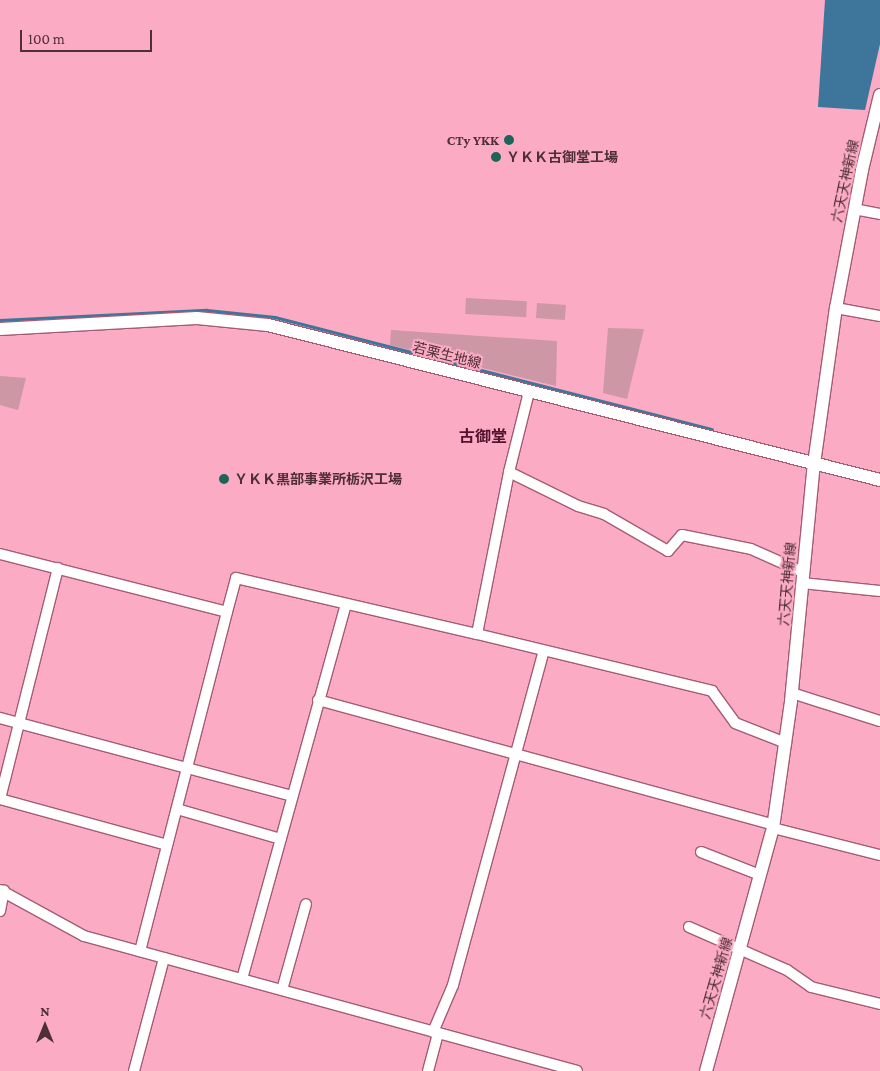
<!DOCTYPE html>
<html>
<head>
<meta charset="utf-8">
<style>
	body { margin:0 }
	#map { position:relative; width:880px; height:1071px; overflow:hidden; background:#fbabc3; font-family:"Crimson Pro","Noto Sans JP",serif }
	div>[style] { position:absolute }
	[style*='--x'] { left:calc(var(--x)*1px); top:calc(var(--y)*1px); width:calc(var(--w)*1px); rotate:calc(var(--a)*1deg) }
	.green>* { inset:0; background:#cd97a6; transform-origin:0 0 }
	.water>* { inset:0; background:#3d759b }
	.stream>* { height:2.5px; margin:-1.25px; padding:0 1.25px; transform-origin:1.25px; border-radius:1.25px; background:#3d759b }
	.roads { filter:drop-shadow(1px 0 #a45c73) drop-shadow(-1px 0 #a45c73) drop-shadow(0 1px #a45c73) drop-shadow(0 -1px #a45c73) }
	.minor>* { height:10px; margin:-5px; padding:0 5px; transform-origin:5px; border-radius:5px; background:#fff }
	.major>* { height:12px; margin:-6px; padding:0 6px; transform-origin:6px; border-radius:6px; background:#fff }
	.dots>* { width:14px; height:14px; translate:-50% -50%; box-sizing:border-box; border:2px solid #fbabc3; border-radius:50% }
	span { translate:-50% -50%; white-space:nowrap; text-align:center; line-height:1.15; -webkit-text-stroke:4px #fbabc3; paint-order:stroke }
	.poi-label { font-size:14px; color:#4e2e38; font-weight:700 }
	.right { translate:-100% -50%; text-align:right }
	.left { translate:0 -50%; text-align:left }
	.street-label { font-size:14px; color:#4e2e38 }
	.quarter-label { font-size:16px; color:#53122d; font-weight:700 }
	.north { position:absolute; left:20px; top:1001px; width:50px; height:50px; -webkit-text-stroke:4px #fbabc3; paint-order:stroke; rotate:0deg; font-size:14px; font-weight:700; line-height:20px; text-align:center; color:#4e2e38 }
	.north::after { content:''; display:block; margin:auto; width:18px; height:22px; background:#4e2e38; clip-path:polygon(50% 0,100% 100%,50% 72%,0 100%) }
	.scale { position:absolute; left:20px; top:30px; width:132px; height:22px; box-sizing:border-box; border:2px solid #4e2e38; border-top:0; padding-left:6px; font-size:15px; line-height:18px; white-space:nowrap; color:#4e2e38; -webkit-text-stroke:4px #fbabc3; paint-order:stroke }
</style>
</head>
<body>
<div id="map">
	<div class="green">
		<div style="left:466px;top:298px;width:61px;height:16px;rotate:3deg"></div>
		<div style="left:537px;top:303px;width:29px;height:15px;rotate:4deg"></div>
		<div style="clip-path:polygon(608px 328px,644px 329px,627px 399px,603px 393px)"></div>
		<div style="clip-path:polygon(391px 330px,557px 341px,556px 386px,390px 345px)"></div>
		<div style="clip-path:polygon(0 376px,26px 378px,18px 410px,0 405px)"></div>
	</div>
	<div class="water">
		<div style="clip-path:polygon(825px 0,880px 0,880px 44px,865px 110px,818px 107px)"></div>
	</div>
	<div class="stream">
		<div style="--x:0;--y:320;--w:207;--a:-2.8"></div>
		<div style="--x:207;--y:310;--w:68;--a:5.9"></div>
		<div style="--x:275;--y:317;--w:451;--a:14.4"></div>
	</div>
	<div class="roads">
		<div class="minor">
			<div style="--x:854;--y:209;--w:26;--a:11"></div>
			<div style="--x:836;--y:308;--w:45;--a:10.3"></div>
			<div style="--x:509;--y:472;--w:77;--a:26.2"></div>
			<div style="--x:578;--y:506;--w:27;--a:17"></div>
			<div style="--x:604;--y:514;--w:74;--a:30"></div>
			<div style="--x:668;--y:551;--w:21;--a:-49"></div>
			<div style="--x:682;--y:535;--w:70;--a:11.5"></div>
			<div style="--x:751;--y:549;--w:57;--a:23.9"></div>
			<div style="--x:0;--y:554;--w:234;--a:14.3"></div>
			<div style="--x:227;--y:612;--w:35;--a:-75"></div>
			<div style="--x:236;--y:578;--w:247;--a:13.1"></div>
			<div style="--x:477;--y:634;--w:165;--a:-78.8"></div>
			<div style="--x:509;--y:472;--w:82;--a:-76"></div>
			<div style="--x:802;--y:583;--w:78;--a:5.9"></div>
			<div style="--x:227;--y:612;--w:161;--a:104.4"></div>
			<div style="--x:187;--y:768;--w:109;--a:14.9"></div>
			<div style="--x:477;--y:634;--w:242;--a:13.6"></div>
			<div style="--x:712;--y:691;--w:39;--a:54"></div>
			<div style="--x:735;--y:723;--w:55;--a:21.4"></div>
			<div style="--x:792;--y:693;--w:92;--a:17.7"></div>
			<div style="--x:318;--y:700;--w:473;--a:15.3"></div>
			<div style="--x:0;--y:718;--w:194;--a:15"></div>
			<div style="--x:187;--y:768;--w:189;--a:104.4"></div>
			<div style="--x:0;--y:799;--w:238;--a:-75.9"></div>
			<div style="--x:0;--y:799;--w:173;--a:15.4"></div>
			<div style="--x:177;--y:809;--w:108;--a:16.1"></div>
			<div style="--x:773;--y:828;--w:110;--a:14.2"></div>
			<div style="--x:701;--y:852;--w:63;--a:21.3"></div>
			<div style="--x:0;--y:890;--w:96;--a:28.7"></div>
			<div style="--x:84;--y:936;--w:511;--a:15.31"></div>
			<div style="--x:0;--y:911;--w:21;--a:-79"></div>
			<div style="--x:689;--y:927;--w:107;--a:23.7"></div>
			<div style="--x:787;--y:970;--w:29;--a:35"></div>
			<div style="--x:811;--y:987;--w:71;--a:13.8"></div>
			<div style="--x:242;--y:979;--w:388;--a:-74.5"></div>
			<div style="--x:282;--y:990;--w:89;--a:-74.4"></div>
			<div style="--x:433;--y:1032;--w:51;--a:-66.9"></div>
			<div style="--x:453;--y:985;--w:346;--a:-74.8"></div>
			<div style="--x:134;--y:1071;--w:117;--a:-75.1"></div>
			<div style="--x:428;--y:1071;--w:39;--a:-75"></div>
		</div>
		<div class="major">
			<div style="--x:0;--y:329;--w:197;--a:-3.2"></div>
			<div style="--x:197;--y:318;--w:71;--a:5.6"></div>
			<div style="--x:268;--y:325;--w:631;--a:14.21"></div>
			<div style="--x:706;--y:1071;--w:252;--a:-74.6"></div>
			<div style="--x:773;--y:828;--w:128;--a:-81.9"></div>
			<div style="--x:791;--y:701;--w:238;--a:-84.5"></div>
			<div style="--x:814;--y:464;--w:158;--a:-82"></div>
			<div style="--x:836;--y:308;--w:140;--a:-79.3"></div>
			<div style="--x:862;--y:170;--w:77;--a:-76.5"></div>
		</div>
	</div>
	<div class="dots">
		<div style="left:509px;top:140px;background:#1d6559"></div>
		<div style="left:496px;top:157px;background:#1d6559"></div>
		<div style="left:224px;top:479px;background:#1d6559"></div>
	</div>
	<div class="poi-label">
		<span class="right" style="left:499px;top:140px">CTy YKK</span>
		<span class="left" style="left:506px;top:157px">ＹＫＫ古御堂工場</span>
		<span class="left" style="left:234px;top:479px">ＹＫＫ黒部事業所栃沢工場</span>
	</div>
	<div class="street-label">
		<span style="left:845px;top:181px;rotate:-78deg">六天天神新線</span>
		<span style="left:447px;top:355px;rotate:14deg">若栗生地線</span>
		<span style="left:787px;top:584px;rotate:-85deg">六天天神新線</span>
		<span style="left:716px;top:978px;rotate:-74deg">六天天神新線</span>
	</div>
	<div class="quarter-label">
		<span style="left:483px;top:437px">古御堂</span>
	</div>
	<div class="north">N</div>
	<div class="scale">100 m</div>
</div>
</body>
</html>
